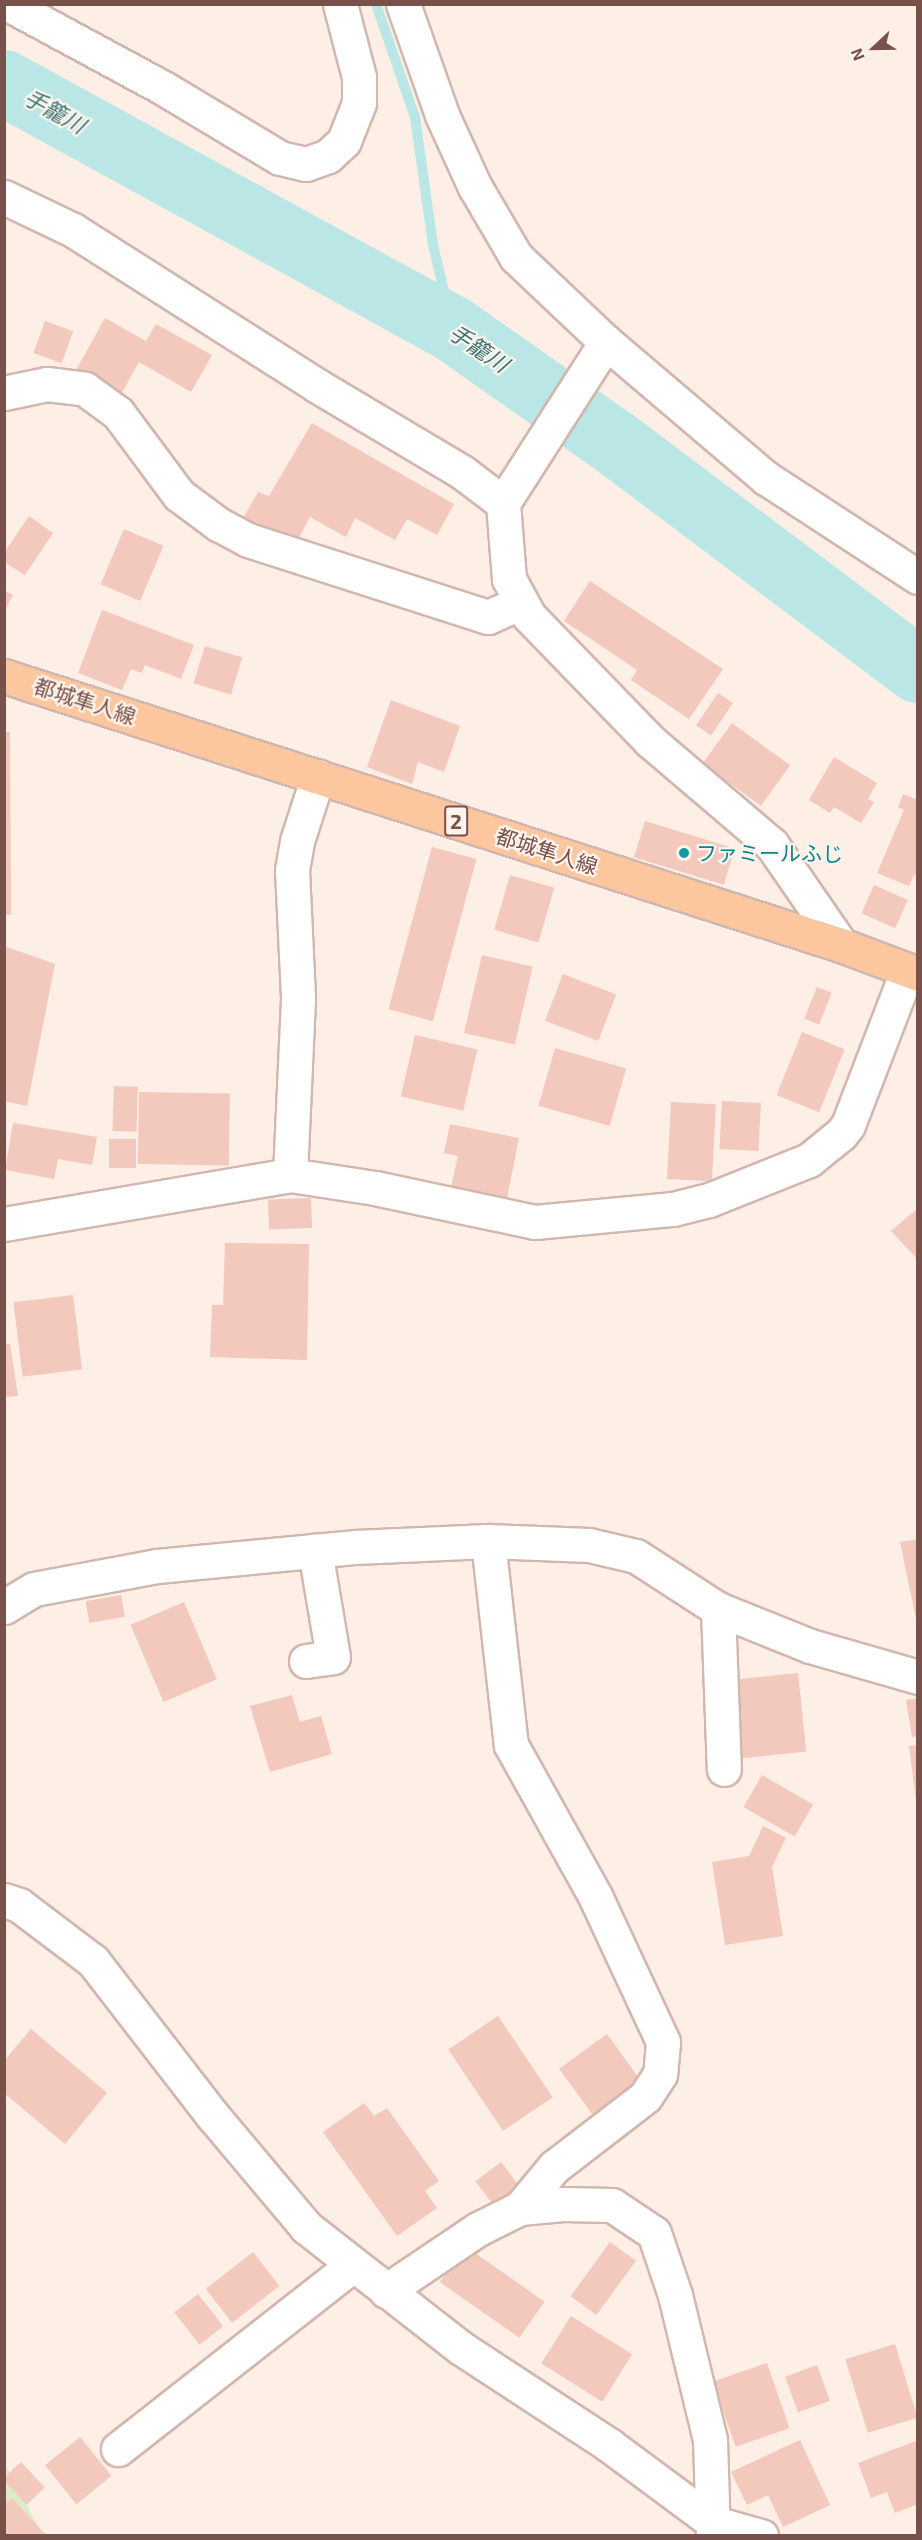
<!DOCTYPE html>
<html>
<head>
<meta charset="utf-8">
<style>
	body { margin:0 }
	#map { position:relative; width:922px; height:2540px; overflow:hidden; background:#fdefe6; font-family:"Exo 2","Noto Sans JP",sans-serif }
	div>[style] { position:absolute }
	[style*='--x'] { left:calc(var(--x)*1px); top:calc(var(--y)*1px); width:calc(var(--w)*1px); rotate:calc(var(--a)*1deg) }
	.green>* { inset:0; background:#dbebc4 }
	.stream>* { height:10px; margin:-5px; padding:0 5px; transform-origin:5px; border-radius:5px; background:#bae7e5 }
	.river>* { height:66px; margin:-33px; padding:0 33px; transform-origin:33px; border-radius:33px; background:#bae7e5 }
	.building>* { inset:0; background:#f3c8bd; transform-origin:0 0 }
	.roads { filter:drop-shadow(2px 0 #d1b7ae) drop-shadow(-2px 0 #d1b7ae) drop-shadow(0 2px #d1b7ae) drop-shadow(0 -2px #d1b7ae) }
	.minor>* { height:33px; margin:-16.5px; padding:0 16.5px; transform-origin:16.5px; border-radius:16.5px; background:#fff }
	.major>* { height:33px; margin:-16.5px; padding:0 16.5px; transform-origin:16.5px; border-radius:16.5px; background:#fcc69e }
	.dots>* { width:16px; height:16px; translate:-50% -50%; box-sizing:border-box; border:3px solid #fff4ed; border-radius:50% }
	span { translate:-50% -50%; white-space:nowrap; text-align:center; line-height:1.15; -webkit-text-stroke:4.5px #fff4ed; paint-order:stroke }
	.shield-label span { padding:2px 4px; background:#fff4ed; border:2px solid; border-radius:4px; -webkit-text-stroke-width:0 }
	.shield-label { font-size:20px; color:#77514a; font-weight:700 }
	.street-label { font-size:21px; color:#77514a }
	.culture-label { font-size:21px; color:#0d838f }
	.left { translate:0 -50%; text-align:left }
	.water-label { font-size:22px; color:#3a7573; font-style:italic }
	.frame { position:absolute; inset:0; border:6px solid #77514a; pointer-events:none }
	.north { position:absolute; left:844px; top:18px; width:60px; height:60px; -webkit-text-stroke:4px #fff4ed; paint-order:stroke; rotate:248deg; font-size:16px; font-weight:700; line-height:24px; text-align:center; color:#77514a }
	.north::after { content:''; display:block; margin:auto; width:21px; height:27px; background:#77514a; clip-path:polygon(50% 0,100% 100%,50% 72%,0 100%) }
</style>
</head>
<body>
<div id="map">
	<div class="green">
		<div style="clip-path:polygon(4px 2462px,27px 2505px,42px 2535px,5px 2535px)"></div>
	</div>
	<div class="stream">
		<div style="--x:376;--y:4;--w:120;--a:71"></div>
		<div style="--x:415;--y:117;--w:129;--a:82"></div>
		<div style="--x:433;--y:245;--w:86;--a:76.6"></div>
	</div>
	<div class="river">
		<div style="--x:4;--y:83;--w:512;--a:28.72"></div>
		<div style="--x:453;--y:329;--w:197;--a:35.1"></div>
		<div style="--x:614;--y:442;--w:380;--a:36.9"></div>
	</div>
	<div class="building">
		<div style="clip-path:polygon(105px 318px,146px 341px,156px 324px,212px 355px,191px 392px,139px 362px,119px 398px,75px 372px)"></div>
		<div style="left:45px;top:321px;width:30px;height:34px;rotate:20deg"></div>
		<div style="clip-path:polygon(312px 423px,454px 504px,437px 535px,407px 519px,395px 540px,355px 518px,346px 537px,310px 517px,293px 549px,242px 520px,258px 492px,269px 496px)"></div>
		<div style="clip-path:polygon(29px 516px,53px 533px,25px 575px,4px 562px,4px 553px)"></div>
		<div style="left:124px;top:529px;width:43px;height:60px;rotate:23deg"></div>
		<div style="clip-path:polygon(590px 581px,723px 669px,689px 719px,631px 680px,637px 670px,564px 621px)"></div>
		<div style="clip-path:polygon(4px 590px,13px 595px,4px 612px)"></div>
		<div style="clip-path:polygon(102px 610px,194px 645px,181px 679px,145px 665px,142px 673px,131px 669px,122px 690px,78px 673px)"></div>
		<div style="left:205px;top:646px;width:39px;height:39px;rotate:17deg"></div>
		<div style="left:718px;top:693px;width:18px;height:39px;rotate:34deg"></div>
		<div style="clip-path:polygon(391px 700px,460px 726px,444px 772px,418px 762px,412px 784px,367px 767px)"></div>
		<div style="left:732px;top:723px;width:72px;height:50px;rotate:36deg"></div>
		<div style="clip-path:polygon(4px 732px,10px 732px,11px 915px,4px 915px)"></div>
		<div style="clip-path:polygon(834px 757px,877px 783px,868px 799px,874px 802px,861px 823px,834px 807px,830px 813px,809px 800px)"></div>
		<div style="clip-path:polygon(903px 794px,918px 800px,918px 877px,914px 875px,909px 886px,877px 873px,904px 810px,898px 807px)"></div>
		<div style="left:645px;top:821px;width:94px;height:38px;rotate:17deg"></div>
		<div style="left:432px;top:847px;width:46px;height:168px;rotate:15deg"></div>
		<div style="left:510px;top:875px;width:46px;height:57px;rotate:16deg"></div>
		<div style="left:874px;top:885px;width:37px;height:31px;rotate:24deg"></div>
		<div style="clip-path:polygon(4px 946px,55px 964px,27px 1106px,4px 1101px)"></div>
		<div style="left:482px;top:955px;width:52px;height:80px;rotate:13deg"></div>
		<div style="left:563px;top:974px;width:57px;height:50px;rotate:21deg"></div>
		<div style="left:817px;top:987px;width:16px;height:34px;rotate:22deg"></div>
		<div style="left:802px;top:1032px;width:46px;height:68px;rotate:22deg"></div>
		<div style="left:415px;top:1035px;width:64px;height:63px;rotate:13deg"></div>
		<div style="left:555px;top:1048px;width:74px;height:60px;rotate:16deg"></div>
		<div style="left:114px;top:1086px;width:24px;height:45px;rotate:2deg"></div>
		<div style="left:139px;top:1092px;width:91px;height:72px;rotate:1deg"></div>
		<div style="left:722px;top:1101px;width:39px;height:48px;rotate:3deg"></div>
		<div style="left:671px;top:1102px;width:45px;height:77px;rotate:3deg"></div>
		<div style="clip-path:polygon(13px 1123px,97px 1137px,92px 1165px,58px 1159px,54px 1179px,5px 1170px)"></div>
		<div style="clip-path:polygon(450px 1124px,519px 1138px,507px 1198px,451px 1187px,458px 1156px,444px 1153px)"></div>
		<div style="left:109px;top:1139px;width:27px;height:29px"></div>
		<div style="left:311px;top:1198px;width:30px;height:43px;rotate:88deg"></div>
		<div style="clip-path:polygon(918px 1208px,918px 1260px,891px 1231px)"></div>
		<div style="clip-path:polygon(225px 1243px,309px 1244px,307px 1360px,210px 1357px,212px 1305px,223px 1305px)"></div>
		<div style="left:73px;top:1295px;width:75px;height:60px;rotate:83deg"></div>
		<div style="clip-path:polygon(4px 1344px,10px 1344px,18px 1396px,4px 1397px)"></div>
		<div style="clip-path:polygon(918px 1539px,918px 1619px,916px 1619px,900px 1542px)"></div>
		<div style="left:121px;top:1595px;width:22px;height:36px;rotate:80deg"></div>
		<div style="left:184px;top:1602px;width:84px;height:58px;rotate:67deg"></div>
		<div style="left:798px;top:1673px;width:79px;height:66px;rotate:84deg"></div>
		<div style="clip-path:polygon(292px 1695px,300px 1722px,321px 1716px,332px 1754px,270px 1772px,250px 1706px)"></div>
		<div style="clip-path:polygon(918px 1698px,918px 1736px,912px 1737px,906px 1700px)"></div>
		<div style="clip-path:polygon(918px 1745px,918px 1800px,916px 1800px,909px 1746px)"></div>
		<div style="left:762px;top:1775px;width:59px;height:37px;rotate:30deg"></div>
		<div style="clip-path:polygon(763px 1826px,786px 1838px,772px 1867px,783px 1936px,725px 1945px,712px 1862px,749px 1856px)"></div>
		<div style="left:498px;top:2016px;width:98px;height:60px;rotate:56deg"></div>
		<div style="clip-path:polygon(31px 2029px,107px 2093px,65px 2144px,4px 2093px,4px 2061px)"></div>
		<div style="left:607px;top:2034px;width:59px;height:59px;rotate:54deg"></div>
		<div style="clip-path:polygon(364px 2103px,374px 2116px,387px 2108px,439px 2181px,425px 2191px,437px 2208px,397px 2236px,323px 2132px)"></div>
		<div style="left:501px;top:2162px;width:31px;height:32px;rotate:53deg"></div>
		<div style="left:610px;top:2242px;width:32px;height:67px;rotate:36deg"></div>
		<div style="left:465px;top:2246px;width:97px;height:44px;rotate:35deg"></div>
		<div style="left:253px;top:2252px;width:43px;height:60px;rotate:52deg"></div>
		<div style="left:198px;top:2294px;width:41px;height:30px;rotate:52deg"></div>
		<div style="left:571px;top:2316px;width:72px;height:56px;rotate:32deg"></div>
		<div style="left:895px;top:2344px;width:77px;height:52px;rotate:73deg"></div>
		<div style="left:767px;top:2363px;width:69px;height:57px;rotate:71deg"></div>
		<div style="left:817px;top:2365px;width:38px;height:34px;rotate:70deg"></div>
		<div style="left:80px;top:2437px;width:50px;height:45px;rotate:51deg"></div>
		<div style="clip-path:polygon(800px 2440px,830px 2505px,783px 2527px,768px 2495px,747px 2505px,731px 2472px)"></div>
		<div style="clip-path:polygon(918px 2440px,918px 2504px,895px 2513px,887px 2492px,871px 2498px,858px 2463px)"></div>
		<div style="left:21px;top:2462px;width:35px;height:25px;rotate:47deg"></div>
		<div style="clip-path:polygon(12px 2498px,47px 2536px,4px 2536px,4px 2505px)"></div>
	</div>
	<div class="roads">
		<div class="minor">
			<div style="--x:8;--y:4;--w:179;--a:28.4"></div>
			<div style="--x:165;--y:89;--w:134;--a:31"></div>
			<div style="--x:280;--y:158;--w:27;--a:13"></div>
			<div style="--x:306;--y:164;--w:23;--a:-20"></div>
			<div style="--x:328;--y:156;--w:22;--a:-43"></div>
			<div style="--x:344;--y:141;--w:41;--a:-68.5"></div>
			<div style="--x:359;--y:103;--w:26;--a:-90"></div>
			<div style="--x:359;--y:77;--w:75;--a:-104.6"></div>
			<div style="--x:403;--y:4;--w:118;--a:70.6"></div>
			<div style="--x:442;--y:115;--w:79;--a:65.4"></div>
			<div style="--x:475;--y:187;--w:81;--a:59.6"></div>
			<div style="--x:516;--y:257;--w:124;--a:43.4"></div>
			<div style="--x:606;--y:342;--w:210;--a:40.4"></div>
			<div style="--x:766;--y:478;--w:181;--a:33.1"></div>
			<div style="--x:4;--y:197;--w:76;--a:25.6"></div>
			<div style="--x:73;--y:230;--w:288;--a:32.5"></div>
			<div style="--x:316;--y:385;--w:170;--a:30.8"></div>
			<div style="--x:462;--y:472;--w:51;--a:37.1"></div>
			<div style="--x:606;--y:342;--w:191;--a:122.6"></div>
			<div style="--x:503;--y:503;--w:76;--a:85.5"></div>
			<div style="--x:509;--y:579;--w:42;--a:61.6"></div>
			<div style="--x:529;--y:616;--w:174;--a:45.9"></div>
			<div style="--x:650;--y:741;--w:160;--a:40.4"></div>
			<div style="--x:772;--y:845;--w:121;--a:55.4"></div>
			<div style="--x:4;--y:393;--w:44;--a:-11.8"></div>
			<div style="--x:47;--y:384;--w:38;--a:7"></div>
			<div style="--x:85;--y:389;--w:41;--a:36"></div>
			<div style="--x:118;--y:413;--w:102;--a:53.4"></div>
			<div style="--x:179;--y:495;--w:49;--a:36.6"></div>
			<div style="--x:218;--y:524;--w:34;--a:28"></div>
			<div style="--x:248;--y:540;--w:252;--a:17.8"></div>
			<div style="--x:488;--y:617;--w:36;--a:-24"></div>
			<div style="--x:290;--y:1175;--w:178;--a:-87.4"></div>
			<div style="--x:298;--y:997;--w:127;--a:-92.7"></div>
			<div style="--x:292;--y:870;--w:29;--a:-80"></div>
			<div style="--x:297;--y:841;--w:68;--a:-72.1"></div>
			<div style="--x:4;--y:1224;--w:290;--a:-9.7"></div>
			<div style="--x:290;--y:1175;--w:86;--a:8.7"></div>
			<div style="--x:375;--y:1188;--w:164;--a:12"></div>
			<div style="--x:535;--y:1222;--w:139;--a:-5.4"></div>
			<div style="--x:673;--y:1209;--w:37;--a:-14"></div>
			<div style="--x:709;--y:1200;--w:108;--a:-21.8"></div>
			<div style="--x:809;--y:1160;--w:41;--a:-39.1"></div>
			<div style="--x:841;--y:1134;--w:11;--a:-52"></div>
			<div style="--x:848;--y:1125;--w:165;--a:-69"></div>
			<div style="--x:488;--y:1541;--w:205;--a:83.6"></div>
			<div style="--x:511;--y:1745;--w:175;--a:60.9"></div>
			<div style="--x:596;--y:1898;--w:159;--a:65"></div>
			<div style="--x:663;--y:2042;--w:32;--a:95"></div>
			<div style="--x:660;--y:2074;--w:27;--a:123"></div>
			<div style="--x:645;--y:2097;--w:115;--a:142.4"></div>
			<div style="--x:554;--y:2167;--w:53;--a:129.7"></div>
			<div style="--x:4;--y:1607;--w:35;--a:-31"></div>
			<div style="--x:34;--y:1589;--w:125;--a:-10.6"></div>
			<div style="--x:157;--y:1566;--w:200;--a:-5.5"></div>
			<div style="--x:356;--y:1547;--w:132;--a:-2.6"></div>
			<div style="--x:488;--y:1541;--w:101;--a:2.3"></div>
			<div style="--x:589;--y:1545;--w:48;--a:13.2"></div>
			<div style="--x:636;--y:1556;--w:98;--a:32.9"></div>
			<div style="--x:718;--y:1609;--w:99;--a:21.9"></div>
			<div style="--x:810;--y:1646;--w:112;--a:16"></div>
			<div style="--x:718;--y:1609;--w:160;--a:87.9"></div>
			<div style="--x:306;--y:1661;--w:27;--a:-8"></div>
			<div style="--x:333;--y:1657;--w:108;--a:-99.6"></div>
			<div style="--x:4;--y:1900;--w:16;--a:18"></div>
			<div style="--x:19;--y:1905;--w:93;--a:37.1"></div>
			<div style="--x:93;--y:1961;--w:196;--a:52.3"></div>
			<div style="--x:213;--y:2116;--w:145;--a:50"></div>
			<div style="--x:306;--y:2227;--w:197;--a:38"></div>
			<div style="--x:461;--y:2348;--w:177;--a:33.2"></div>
			<div style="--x:609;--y:2445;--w:131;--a:36.6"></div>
			<div style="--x:714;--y:2523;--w:49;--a:15.5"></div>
			<div style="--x:386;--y:2291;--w:111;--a:-34"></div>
			<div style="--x:478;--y:2229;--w:47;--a:-26.6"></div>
			<div style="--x:520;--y:2208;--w:43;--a:-5.3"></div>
			<div style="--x:563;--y:2204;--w:49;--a:1.2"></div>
			<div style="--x:612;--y:2205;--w:50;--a:33.7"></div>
			<div style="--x:654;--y:2233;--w:65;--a:71.3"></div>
			<div style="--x:675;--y:2295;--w:149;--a:76.4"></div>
			<div style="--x:710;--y:2440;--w:96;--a:88.2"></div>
			<div style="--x:118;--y:2449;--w:298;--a:-38.1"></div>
		</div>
		<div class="major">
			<div style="--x:4;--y:676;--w:879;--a:17.82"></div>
			<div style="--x:841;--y:945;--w:82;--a:20.6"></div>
		</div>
	</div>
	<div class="dots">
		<div style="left:684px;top:853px;background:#0f9aa8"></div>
	</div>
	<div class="shield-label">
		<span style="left:456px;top:821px">2</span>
	</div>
	<div class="street-label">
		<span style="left:85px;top:701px;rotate:18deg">都城隼人線</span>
		<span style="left:547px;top:851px;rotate:18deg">都城隼人線</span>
	</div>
	<div class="culture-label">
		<span class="left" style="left:696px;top:853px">ファミールふじ</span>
	</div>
	<div class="water-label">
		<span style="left:55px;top:111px;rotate:29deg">手籠川</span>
		<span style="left:479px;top:348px;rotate:34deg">手籠川</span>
	</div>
	<div class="frame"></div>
	<div class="north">N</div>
</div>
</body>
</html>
